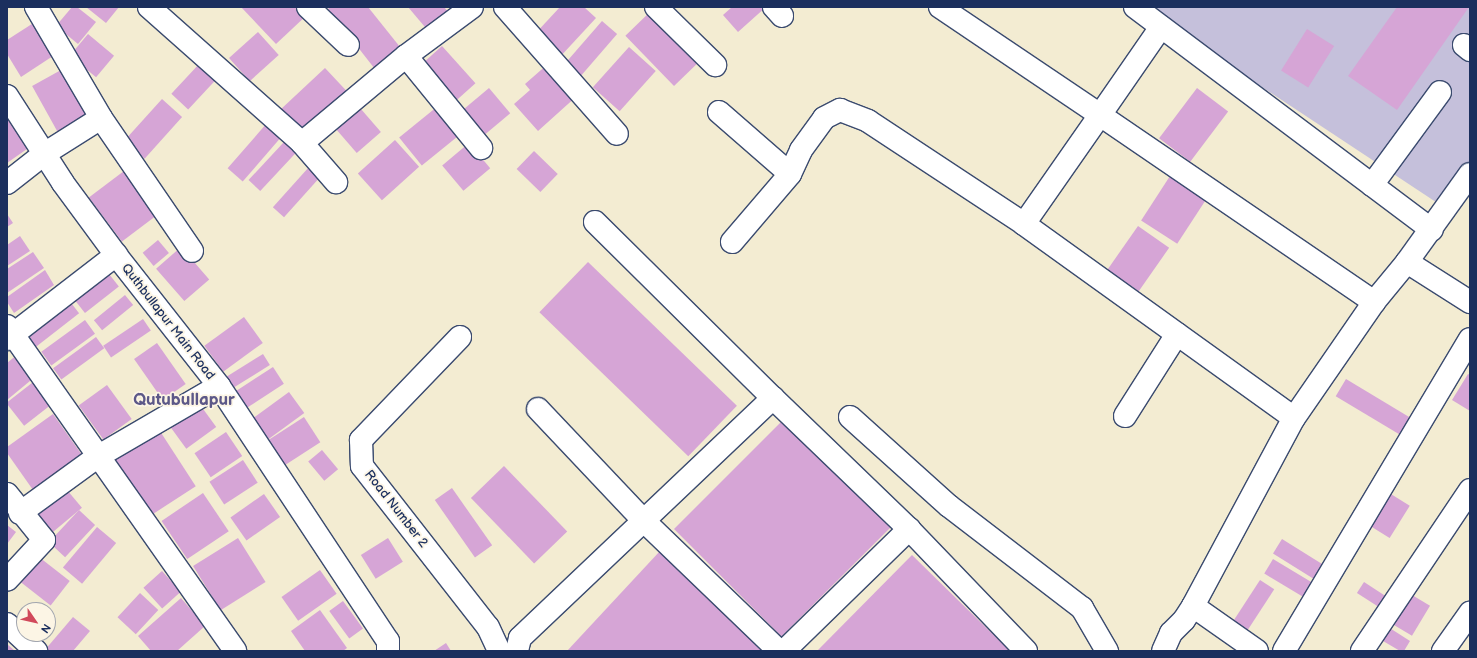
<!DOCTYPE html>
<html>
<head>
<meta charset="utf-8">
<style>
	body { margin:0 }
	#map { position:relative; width:1477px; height:658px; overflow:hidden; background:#f3ecd2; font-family:"Balsamiq Sans",sans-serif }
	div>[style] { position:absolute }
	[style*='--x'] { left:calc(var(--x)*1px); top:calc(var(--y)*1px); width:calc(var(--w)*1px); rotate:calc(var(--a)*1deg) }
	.industrial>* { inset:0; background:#c5c0db }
	.building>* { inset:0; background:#d6a5d6; transform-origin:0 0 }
	.roads { filter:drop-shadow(1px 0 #3b4b6f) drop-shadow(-1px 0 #3b4b6f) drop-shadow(0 1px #3b4b6f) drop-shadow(0 -1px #3b4b6f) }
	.minor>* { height:22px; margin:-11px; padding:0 11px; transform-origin:11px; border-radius:11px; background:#fff }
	span { translate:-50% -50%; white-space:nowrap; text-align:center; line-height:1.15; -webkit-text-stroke:3.5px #fcf5e5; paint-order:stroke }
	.street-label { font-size:13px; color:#1b2f5e }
	.district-label { font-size:17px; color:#5c5888; font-weight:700 }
	.frame { position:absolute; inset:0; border:8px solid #1b2f5e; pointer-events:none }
	.north { position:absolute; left:16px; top:602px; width:40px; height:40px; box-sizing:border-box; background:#fcf5e5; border:1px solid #a2a6af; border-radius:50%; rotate:124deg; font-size:11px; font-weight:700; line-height:16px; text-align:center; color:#1b2f5e }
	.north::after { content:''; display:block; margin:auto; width:14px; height:18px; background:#d1495b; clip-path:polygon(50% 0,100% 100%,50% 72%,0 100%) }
</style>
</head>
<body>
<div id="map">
	<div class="industrial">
		<div style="clip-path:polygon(1141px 7px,1470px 7px,1470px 190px,1454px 214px)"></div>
	</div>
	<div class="building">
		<div style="clip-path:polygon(72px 7px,77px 7px,96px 22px,78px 44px,56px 26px)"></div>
		<div style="clip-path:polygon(86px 7px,119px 7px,106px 23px)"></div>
		<div style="clip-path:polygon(241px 7px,302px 7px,308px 14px,276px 44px)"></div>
		<div style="clip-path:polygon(330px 7px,368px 7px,404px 52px,378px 73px,328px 9px)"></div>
		<div style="clip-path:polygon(408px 7px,444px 7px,451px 15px,430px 33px)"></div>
		<div style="clip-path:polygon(560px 7px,584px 7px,596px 18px,559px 58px,534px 35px)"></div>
		<div style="clip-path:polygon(732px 7px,766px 7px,738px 32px,723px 15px)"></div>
		<div style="clip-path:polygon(1397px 7px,1469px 7px,1397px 110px,1348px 76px)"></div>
		<div style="left:652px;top:10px;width:70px;height:37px;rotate:46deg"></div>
		<div style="left:602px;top:21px;width:20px;height:55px;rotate:41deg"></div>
		<div style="clip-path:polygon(35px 22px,56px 54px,21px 77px,7px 54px,7px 40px)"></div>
		<div style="left:1307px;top:29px;width:32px;height:49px;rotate:32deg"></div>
		<div style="left:258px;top:32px;width:31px;height:39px;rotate:48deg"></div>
		<div style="left:88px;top:34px;width:34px;height:28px;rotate:40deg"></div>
		<div style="left:442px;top:46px;width:50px;height:30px;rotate:48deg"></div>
		<div style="left:629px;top:47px;width:36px;height:54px;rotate:42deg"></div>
		<div style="left:200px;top:63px;width:23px;height:42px;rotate:43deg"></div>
		<div style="clip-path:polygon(549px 63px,578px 95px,538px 131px,514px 104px,530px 90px,525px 84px)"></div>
		<div style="left:325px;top:68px;width:34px;height:60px;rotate:47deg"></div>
		<div style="left:61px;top:70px;width:55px;height:33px;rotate:61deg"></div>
		<div style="left:489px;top:88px;width:33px;height:40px;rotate:50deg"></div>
		<div style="left:1197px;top:88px;width:39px;height:63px;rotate:37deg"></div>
		<div style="left:162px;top:99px;width:27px;height:56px;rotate:42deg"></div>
		<div style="left:354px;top:101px;width:41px;height:32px;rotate:49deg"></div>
		<div style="left:438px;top:106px;width:36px;height:50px;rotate:51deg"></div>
		<div style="clip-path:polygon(7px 118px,27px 149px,7px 163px)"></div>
		<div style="left:267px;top:123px;width:20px;height:60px;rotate:41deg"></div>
		<div style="left:395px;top:140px;width:36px;height:50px;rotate:48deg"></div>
		<div style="left:284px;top:142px;width:16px;height:52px;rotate:43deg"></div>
		<div style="left:469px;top:143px;width:33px;height:35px;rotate:50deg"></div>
		<div style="left:534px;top:151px;width:33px;height:25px;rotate:44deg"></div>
		<div style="left:309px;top:167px;width:15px;height:54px;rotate:42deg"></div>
		<div style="left:124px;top:171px;width:55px;height:44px;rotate:53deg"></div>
		<div style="left:1170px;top:176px;width:43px;height:53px;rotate:33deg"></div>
		<div style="clip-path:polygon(7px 214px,13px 223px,7px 227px)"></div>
		<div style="left:1138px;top:226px;width:38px;height:53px;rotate:35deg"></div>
		<div style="clip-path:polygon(20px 236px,30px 251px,7px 266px,7px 245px)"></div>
		<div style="left:158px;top:240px;width:17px;height:20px;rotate:50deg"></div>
		<div style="left:181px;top:247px;width:43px;height:33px;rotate:49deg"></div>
		<div style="clip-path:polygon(33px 252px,44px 268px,7px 293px,7px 269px)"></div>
		<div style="left:588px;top:262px;width:207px;height:70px;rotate:44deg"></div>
		<div style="clip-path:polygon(45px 270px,54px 285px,14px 313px,7px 302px,7px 297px)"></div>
		<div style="left:109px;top:274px;width:16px;height:43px;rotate:52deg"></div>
		<div style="left:125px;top:295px;width:13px;height:40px;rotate:51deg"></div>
		<div style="left:68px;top:299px;width:18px;height:55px;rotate:52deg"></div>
		<div style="left:244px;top:317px;width:32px;height:49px;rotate:54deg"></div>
		<div style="left:143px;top:319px;width:14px;height:48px;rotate:56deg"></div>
		<div style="left:85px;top:320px;width:17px;height:54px;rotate:54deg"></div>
		<div style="left:96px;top:337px;width:14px;height:53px;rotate:54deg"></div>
		<div style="left:157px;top:343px;width:50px;height:28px;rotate:55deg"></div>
		<div style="clip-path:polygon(18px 354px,36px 376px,7px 400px,7px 363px)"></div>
		<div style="left:263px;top:354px;width:13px;height:45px;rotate:58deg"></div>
		<div style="left:273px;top:367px;width:20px;height:45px;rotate:57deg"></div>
		<div style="clip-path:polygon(1468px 374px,1470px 375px,1470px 411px,1452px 400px)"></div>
		<div style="left:37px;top:379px;width:29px;height:39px;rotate:52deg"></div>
		<div style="left:1346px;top:379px;width:79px;height:20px;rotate:31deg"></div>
		<div style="left:107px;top:385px;width:42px;height:35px;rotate:54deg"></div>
		<div style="left:289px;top:392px;width:26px;height:44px;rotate:54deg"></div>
		<div style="left:198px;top:402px;width:31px;height:37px;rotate:54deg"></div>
		<div style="clip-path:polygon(53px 414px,82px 455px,33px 490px,7px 453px,7px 447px)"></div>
		<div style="left:304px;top:417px;width:30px;height:47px;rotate:57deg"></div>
		<div style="left:785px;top:418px;width:152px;height:157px;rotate:45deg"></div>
		<div style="left:156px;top:425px;width:73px;height:55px;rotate:57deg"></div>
		<div style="left:226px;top:432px;width:29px;height:38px;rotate:56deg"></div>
		<div style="left:322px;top:450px;width:25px;height:18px;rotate:50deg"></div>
		<div style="left:243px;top:460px;width:27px;height:40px;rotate:57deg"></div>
		<div style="left:504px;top:466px;width:91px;height:46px;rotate:46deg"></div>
		<div style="left:62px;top:484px;width:31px;height:41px;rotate:50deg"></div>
		<div style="left:452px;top:488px;width:70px;height:21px;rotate:55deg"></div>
		<div style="left:1386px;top:491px;width:28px;height:38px;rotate:32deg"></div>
		<div style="left:203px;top:493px;width:46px;height:50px;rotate:56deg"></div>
		<div style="left:264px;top:494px;width:28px;height:41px;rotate:55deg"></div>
		<div style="left:79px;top:510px;width:22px;height:44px;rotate:43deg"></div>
		<div style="clip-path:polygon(7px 525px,16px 532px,7px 544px)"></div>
		<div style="left:97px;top:527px;width:25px;height:53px;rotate:40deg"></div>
		<div style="left:238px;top:538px;width:52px;height:53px;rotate:58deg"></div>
		<div style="left:388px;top:538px;width:28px;height:32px;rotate:58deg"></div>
		<div style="left:1282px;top:539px;width:52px;height:17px;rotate:32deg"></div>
		<div style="clip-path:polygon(660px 551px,767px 651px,567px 651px)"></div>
		<div style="clip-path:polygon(912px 555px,1010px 651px,817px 651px)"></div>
		<div style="left:39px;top:557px;width:39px;height:31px;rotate:38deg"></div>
		<div style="left:1273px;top:559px;width:50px;height:17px;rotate:31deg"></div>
		<div style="left:320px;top:570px;width:29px;height:47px;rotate:55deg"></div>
		<div style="left:162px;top:571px;width:28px;height:25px;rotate:48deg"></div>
		<div style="left:1260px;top:580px;width:17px;height:52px;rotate:33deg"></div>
		<div style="left:1364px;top:582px;width:27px;height:13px;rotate:33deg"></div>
		<div style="left:140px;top:593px;width:25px;height:33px;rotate:43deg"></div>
		<div style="left:1412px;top:595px;width:21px;height:35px;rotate:31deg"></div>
		<div style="clip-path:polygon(181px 598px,205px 626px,177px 651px,151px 651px,138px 636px)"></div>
		<div style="left:343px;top:601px;width:34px;height:17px;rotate:54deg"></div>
		<div style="clip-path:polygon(320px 610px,347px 648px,343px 651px,305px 651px,291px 631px)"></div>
		<div style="clip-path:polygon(73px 617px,90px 631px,73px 651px,44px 651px)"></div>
		<div style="clip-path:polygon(1385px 625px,1410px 641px,1404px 651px,1400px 651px,1378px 638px)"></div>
		<div style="clip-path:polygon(446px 643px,451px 651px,434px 651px)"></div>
		<div style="clip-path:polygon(7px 644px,15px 651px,7px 651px)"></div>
	</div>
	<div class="roads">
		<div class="minor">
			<div style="--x:36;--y:7;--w:129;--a:59.6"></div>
			<div style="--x:149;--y:7;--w:205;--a:41.6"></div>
			<div style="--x:302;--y:143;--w:52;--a:48.9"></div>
			<div style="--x:308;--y:7;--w:55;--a:43.5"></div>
			<div style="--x:505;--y:7;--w:169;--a:48.6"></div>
			<div style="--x:656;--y:7;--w:83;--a:44.5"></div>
			<div style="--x:774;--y:7;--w:12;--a:48"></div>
			<div style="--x:940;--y:7;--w:193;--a:34"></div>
			<div style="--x:1100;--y:115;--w:133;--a:124.9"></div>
			<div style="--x:1024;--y:224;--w:332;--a:35.7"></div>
			<div style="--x:1135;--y:7;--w:371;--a:36.9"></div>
			<div style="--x:1161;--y:27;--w:107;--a:124.7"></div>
			<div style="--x:1100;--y:115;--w:332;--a:34.3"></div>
			<div style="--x:1464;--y:45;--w:8;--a:40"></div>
			<div style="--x:406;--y:56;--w:119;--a:50.8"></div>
			<div style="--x:7;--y:96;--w:103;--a:57.2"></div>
			<div style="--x:63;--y:183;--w:89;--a:53.6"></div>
			<div style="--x:116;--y:255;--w:167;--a:51.8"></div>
			<div style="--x:219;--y:386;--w:306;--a:56.5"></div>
			<div style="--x:388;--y:641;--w:10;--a:90"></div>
			<div style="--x:719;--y:112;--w:94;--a:41.1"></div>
			<div style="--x:302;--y:143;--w:136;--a:-39.9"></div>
			<div style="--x:406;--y:56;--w:82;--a:-36.6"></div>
			<div style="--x:7;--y:183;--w:47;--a:-38.1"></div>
			<div style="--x:44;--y:154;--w:67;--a:-32.3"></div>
			<div style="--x:101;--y:118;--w:161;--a:55.6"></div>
			<div style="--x:1372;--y:185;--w:115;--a:-53.8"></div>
			<div style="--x:595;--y:222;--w:250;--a:44.7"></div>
			<div style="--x:732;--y:242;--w:89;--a:-49.5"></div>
			<div style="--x:790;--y:174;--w:26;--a:-65"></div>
			<div style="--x:801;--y:150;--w:39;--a:-54"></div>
			<div style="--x:824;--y:118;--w:18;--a:-27"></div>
			<div style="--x:840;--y:110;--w:30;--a:21"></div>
			<div style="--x:868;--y:121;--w:187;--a:33.4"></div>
			<div style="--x:1407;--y:262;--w:75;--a:32.4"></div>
			<div style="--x:7;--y:326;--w:397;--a:54.9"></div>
			<div style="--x:460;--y:337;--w:143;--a:133.9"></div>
			<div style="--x:361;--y:440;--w:26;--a:88"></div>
			<div style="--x:362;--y:466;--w:204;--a:52"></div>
			<div style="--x:488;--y:627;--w:26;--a:65"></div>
			<div style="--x:7;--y:339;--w:138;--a:-37.6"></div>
			<div style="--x:538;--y:409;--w:153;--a:46.6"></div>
			<div style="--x:643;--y:520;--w:189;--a:43.9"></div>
			<div style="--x:1125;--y:416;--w:97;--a:-57.6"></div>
			<div style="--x:850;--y:417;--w:133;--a:42"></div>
			<div style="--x:949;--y:506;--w:168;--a:37.5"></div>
			<div style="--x:1082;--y:608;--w:50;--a:59.8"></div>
			<div style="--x:7;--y:494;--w:59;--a:51.2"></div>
			<div style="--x:44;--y:540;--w:54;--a:132.8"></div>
			<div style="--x:20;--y:513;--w:95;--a:-36"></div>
			<div style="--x:97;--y:457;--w:141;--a:-30.2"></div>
			<div style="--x:1193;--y:606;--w:78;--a:35.1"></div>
			<div style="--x:7;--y:624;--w:40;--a:43"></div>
			<div style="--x:517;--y:651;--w:13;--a:-77"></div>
			<div style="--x:520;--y:638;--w:349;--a:-43.5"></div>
			<div style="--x:773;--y:398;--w:189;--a:43.9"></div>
			<div style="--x:909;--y:529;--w:169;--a:46.2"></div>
			<div style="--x:784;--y:651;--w:175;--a:-44.3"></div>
			<div style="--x:1163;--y:651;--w:20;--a:-66"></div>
			<div style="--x:1171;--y:633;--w:18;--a:-45"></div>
			<div style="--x:1184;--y:620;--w:17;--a:-57"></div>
			<div style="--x:1193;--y:606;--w:213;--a:-61.8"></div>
			<div style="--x:1294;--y:418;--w:141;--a:-55.4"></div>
			<div style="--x:1374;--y:302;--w:52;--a:-50.5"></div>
			<div style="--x:1407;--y:262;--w:108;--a:-54.4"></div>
			<div style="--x:1284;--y:651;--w:363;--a:-59.2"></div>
			<div style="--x:1362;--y:651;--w:194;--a:-56.1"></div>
			<div style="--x:1443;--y:651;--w:47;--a:-54.6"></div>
		</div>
	</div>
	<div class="street-label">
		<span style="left:168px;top:322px;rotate:52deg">Quthbullapur Main Road</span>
		<span style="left:396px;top:509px;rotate:52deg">Road Number 2</span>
	</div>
	<div class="district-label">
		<span style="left:184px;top:401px">Qutubullapur</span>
	</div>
	<div class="frame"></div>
	<div class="north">N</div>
</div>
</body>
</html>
